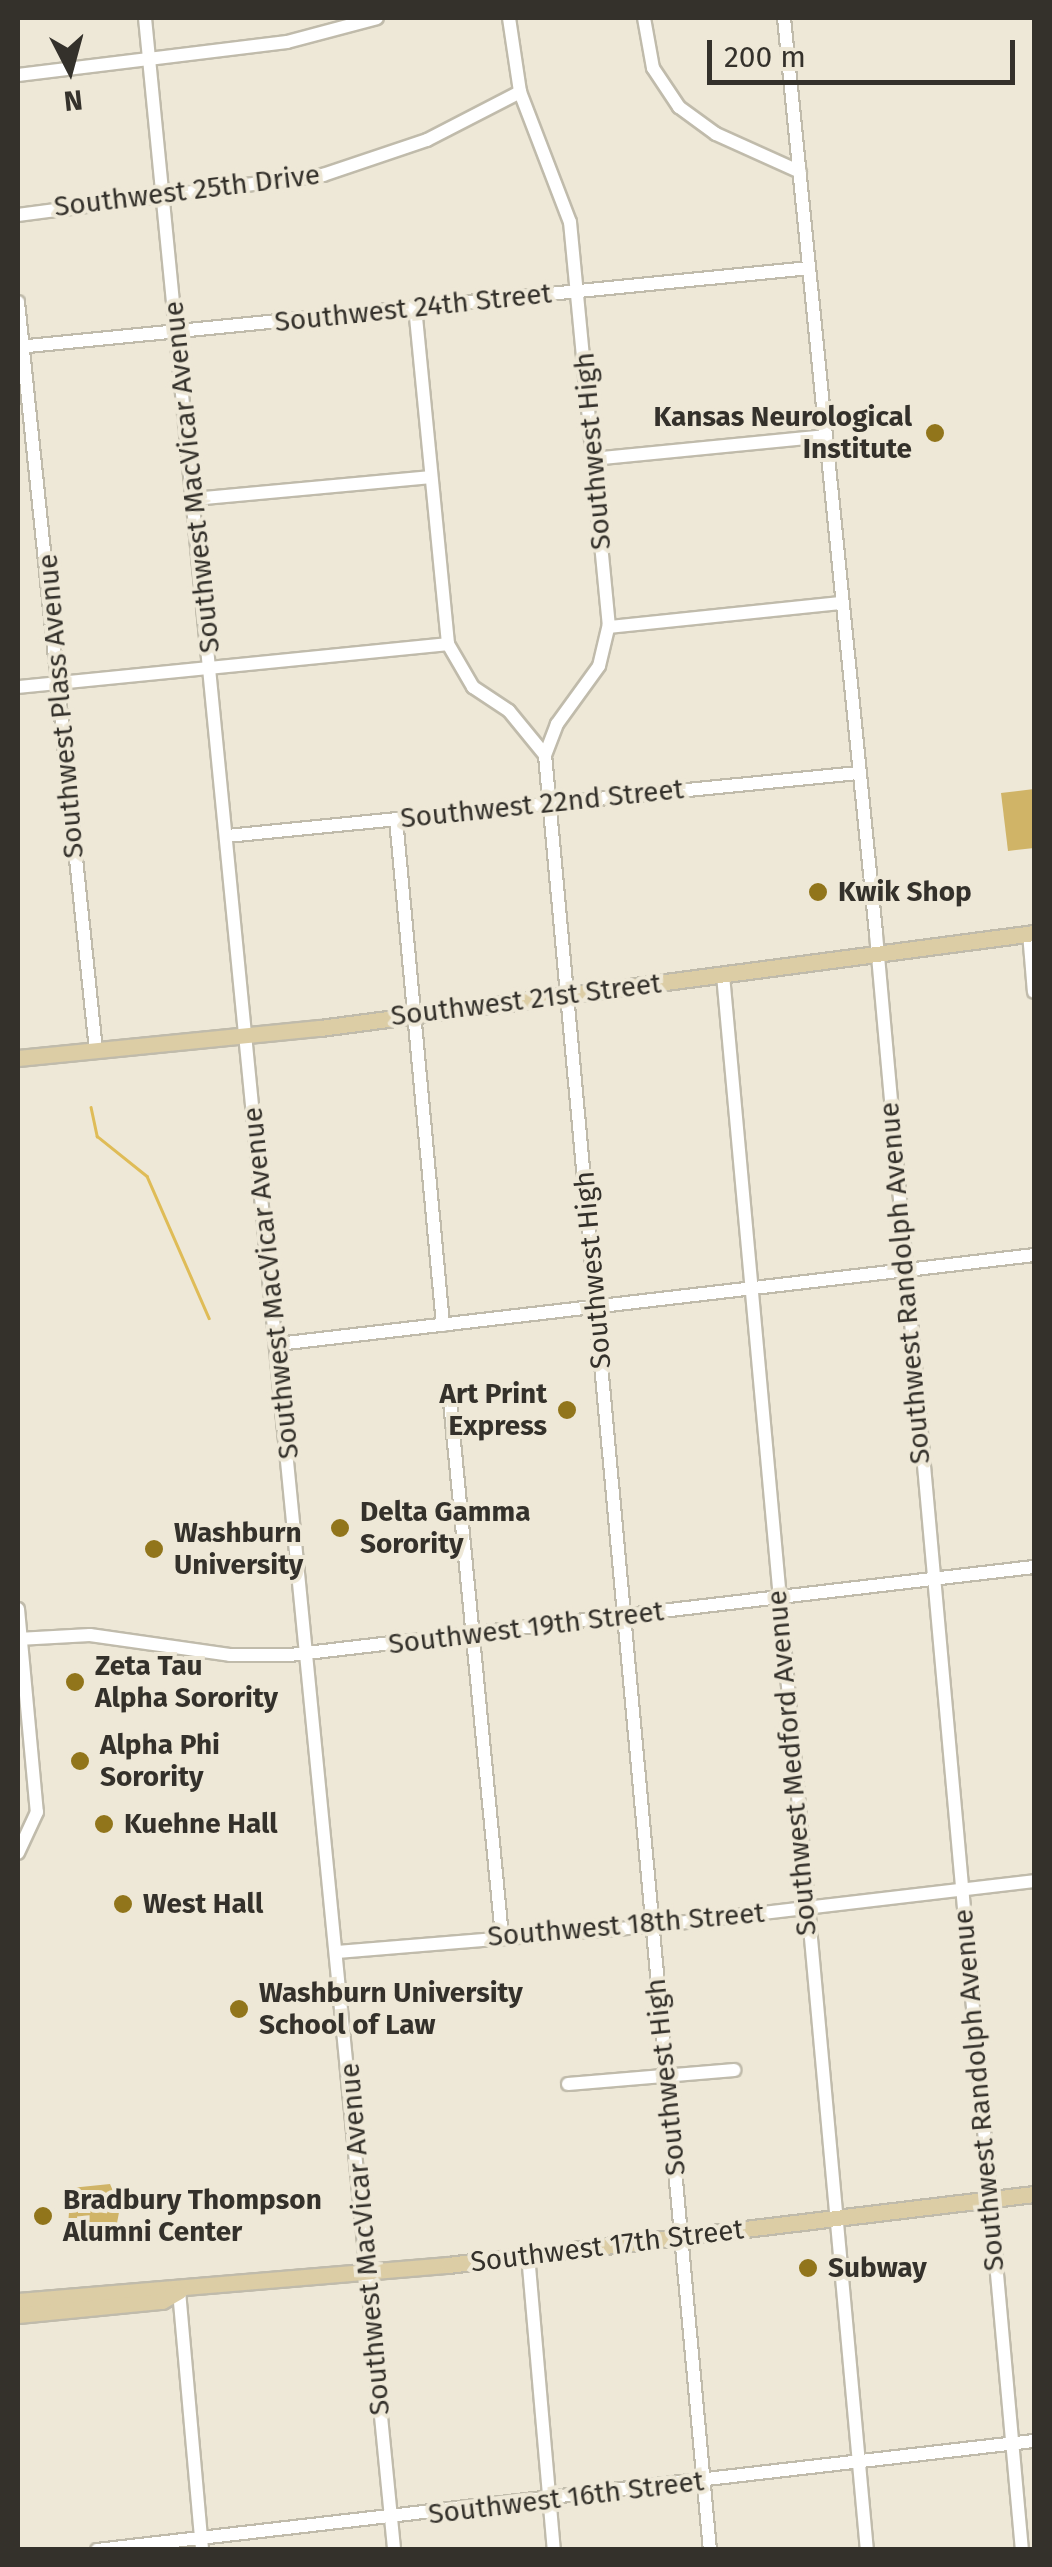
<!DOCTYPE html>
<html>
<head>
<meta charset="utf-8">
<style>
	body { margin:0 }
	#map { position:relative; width:1052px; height:2567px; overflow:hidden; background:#eee8d7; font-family:"Fira Sans",sans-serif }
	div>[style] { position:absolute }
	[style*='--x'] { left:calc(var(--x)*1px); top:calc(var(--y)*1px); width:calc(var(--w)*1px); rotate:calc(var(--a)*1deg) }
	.green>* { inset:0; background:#d0b467 }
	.stream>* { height:2.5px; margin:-1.25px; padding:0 1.25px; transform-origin:1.25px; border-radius:1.25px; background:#dfbc57 }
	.roads { filter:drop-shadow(2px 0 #c0bbab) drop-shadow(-2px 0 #c0bbab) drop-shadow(0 2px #c0bbab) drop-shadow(0 -2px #c0bbab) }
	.minor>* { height:12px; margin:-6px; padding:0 6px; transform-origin:6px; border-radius:6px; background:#fff }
	.major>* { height:15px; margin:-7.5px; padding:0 7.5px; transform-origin:7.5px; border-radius:7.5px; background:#dccda5 }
	.dots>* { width:28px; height:28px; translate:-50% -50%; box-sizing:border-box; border:5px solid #eee8d7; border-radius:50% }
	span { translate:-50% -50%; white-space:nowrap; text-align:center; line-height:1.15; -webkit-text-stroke:8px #eee8d7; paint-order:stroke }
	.street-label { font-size:28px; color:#34312b }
	.poi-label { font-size:28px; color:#34312b; font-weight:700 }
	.right { translate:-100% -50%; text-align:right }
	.left { translate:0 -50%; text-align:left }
	.frame { position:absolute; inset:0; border:20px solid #34312b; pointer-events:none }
	.north { position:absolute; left:20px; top:20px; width:100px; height:100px; -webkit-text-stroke:8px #eee8d7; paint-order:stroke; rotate:174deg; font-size:28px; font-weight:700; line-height:40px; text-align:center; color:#34312b }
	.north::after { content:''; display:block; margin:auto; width:35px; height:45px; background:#34312b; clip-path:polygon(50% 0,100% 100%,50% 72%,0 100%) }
	.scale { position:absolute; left:707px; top:40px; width:308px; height:45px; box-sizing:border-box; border:5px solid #34312b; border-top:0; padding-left:12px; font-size:30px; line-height:35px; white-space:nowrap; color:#34312b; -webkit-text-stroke:8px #eee8d7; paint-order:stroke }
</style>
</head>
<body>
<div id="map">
	<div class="green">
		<div style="clip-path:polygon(1034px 789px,1034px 848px,1008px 851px,1001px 793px)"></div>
		<div style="clip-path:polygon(110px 2184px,120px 2207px,115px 2234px,67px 2240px,69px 2212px,61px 2189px)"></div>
	</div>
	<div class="stream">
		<div style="--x:91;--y:1107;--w:30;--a:78"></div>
		<div style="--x:97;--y:1136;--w:64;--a:38.7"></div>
		<div style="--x:147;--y:1176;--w:155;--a:66.4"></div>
	</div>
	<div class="roads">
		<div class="minor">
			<div style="--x:145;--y:18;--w:2544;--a:84.38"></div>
			<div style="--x:509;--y:18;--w:75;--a:81.5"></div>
			<div style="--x:520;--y:92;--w:139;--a:69"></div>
			<div style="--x:570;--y:222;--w:404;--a:84.5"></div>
			<div style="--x:609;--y:624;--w:43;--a:103.4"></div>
			<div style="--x:599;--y:666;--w:72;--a:125.9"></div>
			<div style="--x:557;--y:724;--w:33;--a:111"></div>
			<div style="--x:545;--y:755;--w:1803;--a:84.75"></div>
			<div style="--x:644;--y:18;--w:51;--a:79.8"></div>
			<div style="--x:653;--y:68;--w:47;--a:56.3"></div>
			<div style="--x:679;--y:107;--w:46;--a:36.1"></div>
			<div style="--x:716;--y:134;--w:92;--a:24.3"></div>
			<div style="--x:784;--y:18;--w:921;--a:84.26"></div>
			<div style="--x:876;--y:934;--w:1623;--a:84.84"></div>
			<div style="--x:18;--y:75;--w:271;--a:-7"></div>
			<div style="--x:287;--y:42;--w:93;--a:-14.9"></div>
			<div style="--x:18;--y:215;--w:308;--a:-7.5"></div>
			<div style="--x:323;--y:175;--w:110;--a:-18.6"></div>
			<div style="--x:427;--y:140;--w:105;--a:-27.3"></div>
			<div style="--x:18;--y:302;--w:752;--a:84.05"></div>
			<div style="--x:415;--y:307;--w:339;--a:84.4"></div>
			<div style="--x:448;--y:644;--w:50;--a:59.8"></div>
			<div style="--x:473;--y:687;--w:43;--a:33.7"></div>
			<div style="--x:509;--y:711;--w:57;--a:50.7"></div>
			<div style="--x:18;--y:347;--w:795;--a:-5.7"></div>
			<div style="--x:593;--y:459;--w:234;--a:-5.6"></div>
			<div style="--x:194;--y:499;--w:238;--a:-5.3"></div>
			<div style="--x:609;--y:627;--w:234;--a:-5.9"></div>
			<div style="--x:18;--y:687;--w:432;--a:-5.7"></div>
			<div style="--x:396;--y:819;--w:508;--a:84.69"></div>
			<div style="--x:227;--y:836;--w:634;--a:-5.7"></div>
			<div style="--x:1029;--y:933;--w:59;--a:85.2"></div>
			<div style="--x:723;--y:975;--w:1582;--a:84.78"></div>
			<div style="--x:278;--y:1344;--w:761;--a:-6.71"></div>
			<div style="--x:450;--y:1401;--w:538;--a:84.45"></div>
			<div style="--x:18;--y:1609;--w:204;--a:84.7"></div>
			<div style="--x:37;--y:1812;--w:45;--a:114.9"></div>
			<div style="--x:18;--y:1639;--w:72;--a:-3.2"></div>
			<div style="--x:90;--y:1635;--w:141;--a:8.1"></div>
			<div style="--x:230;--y:1655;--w:60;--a:0"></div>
			<div style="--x:290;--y:1655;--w:749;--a:-6.75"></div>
			<div style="--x:337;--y:1952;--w:316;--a:-4.7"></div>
			<div style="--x:652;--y:1926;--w:385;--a:-6.7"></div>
			<div style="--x:568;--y:2084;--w:167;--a:-4.8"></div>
			<div style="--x:528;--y:2255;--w:296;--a:85"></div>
			<div style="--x:179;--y:2291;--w:260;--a:84.9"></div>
			<div style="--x:97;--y:2550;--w:943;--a:-6.64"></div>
		</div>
		<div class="major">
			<div style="--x:18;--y:1058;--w:303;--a:-5.7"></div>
			<div style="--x:320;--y:1028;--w:720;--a:-7.58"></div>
			<div style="--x:18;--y:2301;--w:432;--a:-4.8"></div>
			<div style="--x:448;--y:2265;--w:590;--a:-6.91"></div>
			<div style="--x:18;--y:2315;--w:145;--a:-5.6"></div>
			<div style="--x:162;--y:2301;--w:20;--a:-30"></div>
		</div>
	</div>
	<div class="dots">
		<div style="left:935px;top:433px;background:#91751b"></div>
		<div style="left:818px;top:892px;background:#91751b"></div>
		<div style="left:567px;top:1410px;background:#91751b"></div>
		<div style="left:340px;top:1528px;background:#91751b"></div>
		<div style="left:154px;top:1549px;background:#91751b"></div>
		<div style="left:75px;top:1682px;background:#91751b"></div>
		<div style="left:80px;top:1761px;background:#91751b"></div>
		<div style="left:104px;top:1824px;background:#91751b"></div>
		<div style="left:123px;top:1904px;background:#91751b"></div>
		<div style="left:239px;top:2009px;background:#91751b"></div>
		<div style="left:43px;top:2216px;background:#91751b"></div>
		<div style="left:808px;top:2268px;background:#91751b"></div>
	</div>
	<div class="street-label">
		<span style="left:187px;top:191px;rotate:-7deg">Southwest 25th Drive</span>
		<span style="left:413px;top:308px;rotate:-6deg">Southwest 24th Street</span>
		<span style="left:593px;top:451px;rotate:-95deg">Southwest High</span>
		<span style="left:192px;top:477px;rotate:-96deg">Southwest MacVicar Avenue</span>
		<span style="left:61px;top:706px;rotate:-95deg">Southwest Plass Avenue</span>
		<span style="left:542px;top:804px;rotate:-6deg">Southwest 22nd Street</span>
		<span style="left:526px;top:1000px;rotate:-7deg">Southwest 21st Street</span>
		<span style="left:593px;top:1270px;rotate:-95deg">Southwest High</span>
		<span style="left:271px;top:1283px;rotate:-96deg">Southwest MacVicar Avenue</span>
		<span style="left:905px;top:1283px;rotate:-95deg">Southwest Randolph Avenue</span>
		<span style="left:526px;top:1628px;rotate:-7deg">Southwest 19th Street</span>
		<span style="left:792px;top:1763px;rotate:-95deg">Southwest Medford Avenue</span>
		<span style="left:626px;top:1925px;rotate:-5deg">Southwest 18th Street</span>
		<span style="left:666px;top:2077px;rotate:-96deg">Southwest High</span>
		<span style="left:979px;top:2090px;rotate:-95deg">Southwest Randolph Avenue</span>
		<span style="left:365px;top:2239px;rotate:-95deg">Southwest MacVicar Avenue</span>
		<span style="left:607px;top:2246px;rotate:-7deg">Southwest 17th Street</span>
		<span style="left:566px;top:2498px;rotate:-7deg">Southwest 16th Street</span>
	</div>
	<div class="poi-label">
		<span class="right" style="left:912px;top:433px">Kansas Neurological<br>Institute</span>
		<span class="left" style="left:838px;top:892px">Kwik Shop</span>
		<span class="right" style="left:547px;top:1410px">Art Print<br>Express</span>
		<span class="left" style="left:360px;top:1528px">Delta Gamma<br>Sorority</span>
		<span class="left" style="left:174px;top:1549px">Washburn<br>University</span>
		<span class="left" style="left:95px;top:1682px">Zeta Tau<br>Alpha Sorority</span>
		<span class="left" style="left:100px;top:1761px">Alpha Phi<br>Sorority</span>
		<span class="left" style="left:124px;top:1824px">Kuehne Hall</span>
		<span class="left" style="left:143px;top:1904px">West Hall</span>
		<span class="left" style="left:259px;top:2009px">Washburn University<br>School of Law</span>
		<span class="left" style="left:63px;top:2216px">Bradbury Thompson<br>Alumni Center</span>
		<span class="left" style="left:828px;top:2268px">Subway</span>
	</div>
	<div class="frame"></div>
	<div class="north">N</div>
	<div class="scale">200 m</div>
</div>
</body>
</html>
